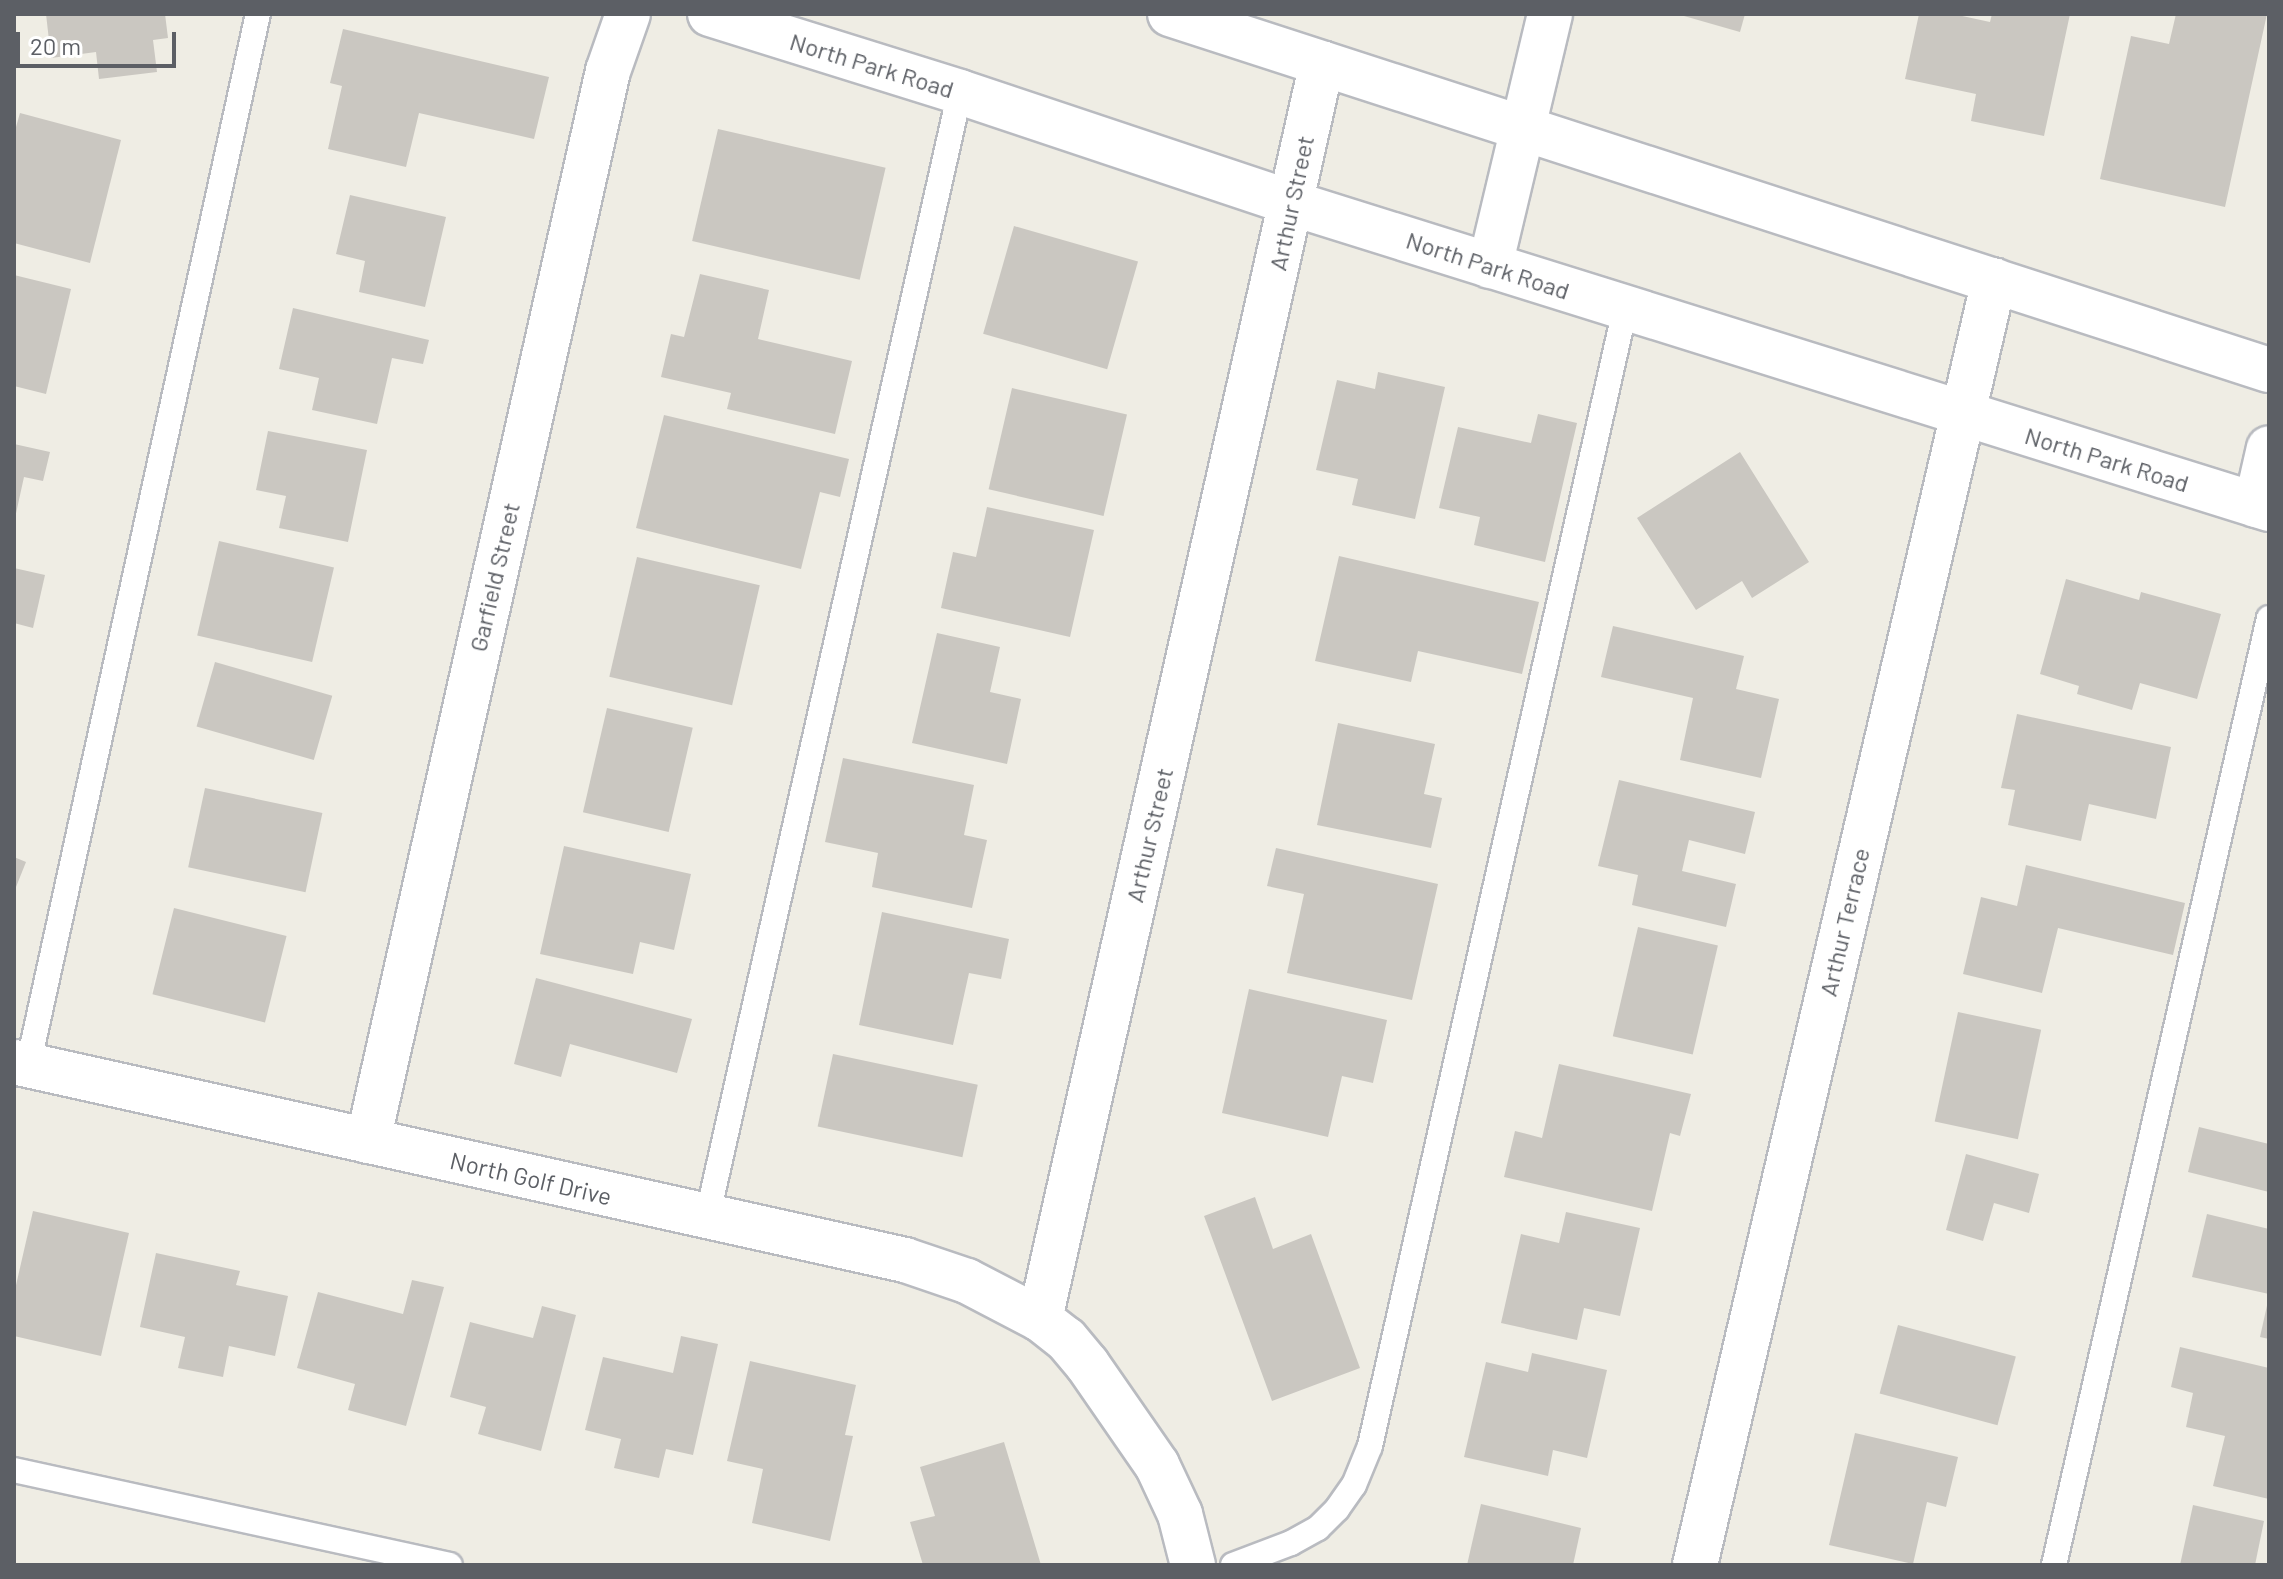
<!DOCTYPE html>
<html>
<head>
<meta charset="utf-8">
<style>
	body { margin:0 }
	#map { position:relative; width:2283px; height:1579px; overflow:hidden; background:#efede4; font-family:Barlow,sans-serif }
	div>[style] { position:absolute }
	[style*='--x'] { left:calc(var(--x)*1px); top:calc(var(--y)*1px); width:calc(var(--w)*1px); rotate:calc(var(--a)*1deg) }
	.building>* { inset:0; background:#cac7c1; transform-origin:0 0 }
	.roads { filter:drop-shadow(2px 0 #b9bbc0) drop-shadow(-2px 0 #b9bbc0) drop-shadow(0 2px #b9bbc0) drop-shadow(0 -2px #b9bbc0) }
	.lane>* { height:24px; margin:-12px; padding:0 12px; transform-origin:12px; border-radius:12px; background:#fff }
	.street>* { height:44px; margin:-22px; padding:0 22px; transform-origin:22px; border-radius:22px; background:#fff }
	.secondary>* { height:44px; margin:-22px; padding:0 22px; transform-origin:22px; border-radius:22px; background:#fff }
	span { translate:-50% -50%; white-space:nowrap; text-align:center; line-height:1.15; -webkit-text-stroke:6px #fff; paint-order:stroke }
	.street-label { font-size:24px; color:#5c5f65 }
	.frame { position:absolute; inset:0; border:16px solid #5c5f65; pointer-events:none }
	.scale { position:absolute; left:16px; top:32px; width:160px; height:36px; box-sizing:border-box; border:4px solid #5c5f65; border-top:0; padding-left:10px; font-size:24px; line-height:28px; white-space:nowrap; color:#5c5f65; -webkit-text-stroke:6px #fff; paint-order:stroke }
</style>
</head>
<body>
<div id="map">
	<div class="building">
		<div style="clip-path:polygon(46px 14px,165px 14px,168px 38px,153px 40px,157px 72px,99px 79px,96px 52px,51px 58px)"></div>
		<div style="clip-path:polygon(1677px 14px,1745px 14px,1740px 32px)"></div>
		<div style="clip-path:polygon(1919px 14px,1953px 14px,1990px 22px,1992px 14px,2070px 14px,2044px 136px,1971px 121px,1976px 94px,1905px 79px)"></div>
		<div style="clip-path:polygon(2176px 14px,2267px 14px,2225px 207px,2100px 179px,2131px 36px,2169px 44px)"></div>
		<div style="clip-path:polygon(343px 29px,549px 77px,534px 139px,419px 113px,406px 167px,328px 149px,342px 86px,330px 83px)"></div>
		<div style="clip-path:polygon(20px 113px,121px 140px,90px 263px,14px 243px,14px 134px)"></div>
		<div style="left:718px;top:129px;width:172px;height:115px;rotate:13deg"></div>
		<div style="clip-path:polygon(350px 195px,446px 217px,425px 307px,359px 292px,365px 261px,336px 254px)"></div>
		<div style="left:1014px;top:226px;width:129px;height:112px;rotate:16deg"></div>
		<div style="clip-path:polygon(700px 274px,769px 290px,758px 339px,852px 361px,835px 434px,727px 409px,731px 393px,661px 377px,671px 334px,684px 337px)"></div>
		<div style="clip-path:polygon(14px 275px,71px 289px,46px 394px,14px 386px)"></div>
		<div style="clip-path:polygon(293px 308px,429px 340px,423px 364px,392px 358px,377px 424px,312px 410px,319px 378px,279px 369px)"></div>
		<div style="clip-path:polygon(1378px 372px,1445px 387px,1415px 519px,1352px 505px,1358px 479px,1316px 470px,1337px 380px,1375px 389px)"></div>
		<div style="left:1012px;top:388px;width:118px;height:104px;rotate:13deg"></div>
		<div style="clip-path:polygon(1538px 414px,1577px 423px,1545px 562px,1474px 545px,1480px 517px,1439px 508px,1458px 427px,1531px 443px)"></div>
		<div style="clip-path:polygon(664px 415px,849px 459px,840px 497px,820px 492px,801px 569px,636px 528px)"></div>
		<div style="clip-path:polygon(268px 431px,367px 450px,348px 542px,279px 528px,286px 496px,256px 490px)"></div>
		<div style="clip-path:polygon(14px 444px,50px 452px,43px 481px,24px 477px,15px 518px)"></div>
		<div style="clip-path:polygon(1740px 452px,1809px 562px,1752px 598px,1742px 581px,1696px 610px,1637px 518px)"></div>
		<div style="clip-path:polygon(987px 507px,1094px 530px,1070px 637px,941px 608px,953px 552px,976px 557px)"></div>
		<div style="left:219px;top:541px;width:118px;height:97px;rotate:13deg"></div>
		<div style="clip-path:polygon(1339px 556px,1539px 602px,1522px 674px,1418px 651px,1411px 682px,1315px 661px)"></div>
		<div style="left:637px;top:557px;width:126px;height:123px;rotate:13deg"></div>
		<div style="clip-path:polygon(14px 568px,45px 575px,33px 628px,14px 623px)"></div>
		<div style="clip-path:polygon(2066px 579px,2139px 600px,2141px 592px,2221px 614px,2197px 699px,2140px 683px,2132px 710px,2077px 694px,2079px 686px,2040px 674px)"></div>
		<div style="clip-path:polygon(1613px 626px,1744px 656px,1736px 689px,1779px 699px,1761px 778px,1680px 760px,1693px 698px,1601px 677px)"></div>
		<div style="clip-path:polygon(937px 633px,1000px 647px,990px 692px,1021px 699px,1007px 764px,912px 743px)"></div>
		<div style="left:215px;top:662px;width:122px;height:67px;rotate:16deg"></div>
		<div style="left:607px;top:708px;width:88px;height:107px;rotate:13deg"></div>
		<div style="clip-path:polygon(2017px 714px,2171px 747px,2156px 819px,2089px 804px,2081px 841px,2008px 825px,2015px 790px,2001px 788px)"></div>
		<div style="clip-path:polygon(1338px 723px,1435px 744px,1424px 794px,1442px 798px,1431px 848px,1317px 825px)"></div>
		<div style="clip-path:polygon(843px 758px,974px 785px,964px 835px,987px 840px,972px 908px,872px 887px,878px 853px,825px 842px)"></div>
		<div style="clip-path:polygon(1619px 780px,1755px 812px,1745px 854px,1689px 840px,1682px 871px,1736px 884px,1726px 927px,1632px 905px,1638px 875px,1598px 866px)"></div>
		<div style="left:205px;top:788px;width:120px;height:81px;rotate:12deg"></div>
		<div style="clip-path:polygon(564px 846px,691px 874px,674px 950px,640px 942px,633px 974px,540px 954px)"></div>
		<div style="clip-path:polygon(1276px 848px,1438px 884px,1412px 1000px,1287px 973px,1304px 894px,1267px 886px)"></div>
		<div style="clip-path:polygon(14px 857px,26px 862px,14px 892px)"></div>
		<div style="clip-path:polygon(2026px 865px,2185px 903px,2173px 955px,2058px 928px,2042px 993px,1963px 974px,1981px 897px,2017px 906px)"></div>
		<div style="left:174px;top:908px;width:116px;height:89px;rotate:14deg"></div>
		<div style="clip-path:polygon(882px 912px,1009px 939px,1001px 979px,969px 973px,953px 1045px,859px 1025px)"></div>
		<div style="left:1638px;top:927px;width:82px;height:112px;rotate:13deg"></div>
		<div style="clip-path:polygon(536px 978px,692px 1019px,677px 1073px,570px 1044px,561px 1077px,514px 1064px)"></div>
		<div style="clip-path:polygon(1249px 989px,1387px 1020px,1373px 1083px,1342px 1076px,1328px 1137px,1222px 1113px)"></div>
		<div style="left:1958px;top:1012px;width:85px;height:112px;rotate:12deg"></div>
		<div style="left:833px;top:1054px;width:148px;height:74px;rotate:12deg"></div>
		<div style="clip-path:polygon(1559px 1064px,1691px 1094px,1680px 1136px,1670px 1133px,1652px 1211px,1504px 1177px,1515px 1131px,1542px 1138px)"></div>
		<div style="clip-path:polygon(2199px 1127px,2269px 1144px,2269px 1192px,2188px 1172px)"></div>
		<div style="clip-path:polygon(1966px 1154px,2039px 1174px,2029px 1213px,1994px 1203px,1983px 1241px,1946px 1230px)"></div>
		<div style="clip-path:polygon(1255px 1197px,1273px 1249px,1311px 1234px,1360px 1368px,1272px 1401px,1204px 1216px)"></div>
		<div style="clip-path:polygon(33px 1211px,129px 1233px,101px 1356px,14px 1336px,14px 1294px)"></div>
		<div style="clip-path:polygon(1566px 1212px,1640px 1228px,1620px 1316px,1584px 1308px,1577px 1340px,1501px 1323px,1521px 1234px,1559px 1243px)"></div>
		<div style="clip-path:polygon(2207px 1214px,2269px 1229px,2269px 1294px,2192px 1277px)"></div>
		<div style="clip-path:polygon(156px 1253px,240px 1271px,236px 1285px,288px 1296px,275px 1356px,229px 1346px,223px 1377px,178px 1368px,185px 1337px,140px 1327px)"></div>
		<div style="clip-path:polygon(412px 1280px,444px 1287px,406px 1426px,348px 1410px,355px 1384px,297px 1368px,318px 1292px,403px 1314px)"></div>
		<div style="clip-path:polygon(2268px 1301px,2269px 1301px,2269px 1339px,2260px 1337px)"></div>
		<div style="clip-path:polygon(542px 1306px,576px 1315px,541px 1451px,478px 1434px,486px 1407px,450px 1397px,470px 1322px,533px 1338px)"></div>
		<div style="left:1898px;top:1325px;width:122px;height:71px;rotate:15deg"></div>
		<div style="clip-path:polygon(681px 1336px,718px 1344px,693px 1455px,666px 1449px,659px 1478px,614px 1468px,621px 1439px,585px 1430px,603px 1357px,673px 1373px)"></div>
		<div style="clip-path:polygon(2180px 1347px,2269px 1368px,2269px 1499px,2213px 1486px,2225px 1436px,2186px 1427px,2193px 1393px,2171px 1387px)"></div>
		<div style="clip-path:polygon(1532px 1353px,1607px 1370px,1587px 1458px,1553px 1450px,1548px 1476px,1464px 1457px,1486px 1362px,1528px 1372px)"></div>
		<div style="clip-path:polygon(750px 1361px,856px 1385px,845px 1435px,853px 1436px,830px 1541px,752px 1523px,763px 1469px,727px 1461px)"></div>
		<div style="clip-path:polygon(1855px 1433px,1958px 1457px,1946px 1507px,1927px 1502px,1913px 1564px,1829px 1545px)"></div>
		<div style="clip-path:polygon(1004px 1442px,1041px 1565px,923px 1565px,910px 1522px,935px 1516px,920px 1467px)"></div>
		<div style="clip-path:polygon(1481px 1504px,1581px 1528px,1573px 1565px,1467px 1565px)"></div>
		<div style="clip-path:polygon(2193px 1505px,2264px 1521px,2255px 1565px,2180px 1565px)"></div>
	</div>
	<div class="roads">
		<div class="lane">
			<div style="--x:28;--y:1066;--w:1077;--a:-77.67"></div>
			<div style="--x:707;--y:1218;--w:1154;--a:-77.34"></div>
			<div style="--x:14;--y:1470;--w:446;--a:12.3"></div>
			<div style="--x:1233;--y:1565;--w:62;--a:-20.8"></div>
			<div style="--x:1291;--y:1543;--w:31;--a:-29"></div>
			<div style="--x:1318;--y:1528;--w:27;--a:-45"></div>
			<div style="--x:1337;--y:1509;--w:29;--a:-55"></div>
			<div style="--x:1354;--y:1485;--w:42;--a:-67.7"></div>
			<div style="--x:1370;--y:1446;--w:1165;--a:-77.36"></div>
			<div style="--x:2054;--y:1565;--w:971;--a:-77.21"></div>
		</div>
		<div class="street">
			<div style="--x:1490;--y:266;--w:259;--a:-76.6"></div>
			<div style="--x:2256;--y:505;--w:58;--a:-77.2"></div>
			<div style="--x:14;--y:1062;--w:913;--a:12.53"></div>
			<div style="--x:905;--y:1260;--w:65;--a:18.7"></div>
			<div style="--x:967;--y:1281;--w:82;--a:27.5"></div>
			<div style="--x:1040;--y:1319;--w:33;--a:38"></div>
			<div style="--x:1066;--y:1339;--w:33;--a:50"></div>
			<div style="--x:1087;--y:1364;--w:123;--a:55.3"></div>
			<div style="--x:1157;--y:1465;--w:54;--a:64.9"></div>
			<div style="--x:1180;--y:1514;--w:53;--a:75.7"></div>
			<div style="--x:368;--y:1141;--w:1097;--a:-77.36"></div>
			<div style="--x:608;--y:71;--w:60;--a:-70.7"></div>
			<div style="--x:1040;--y:1319;--w:1287;--a:-77.35"></div>
			<div style="--x:1695;--y:1565;--w:1319;--a:-76.9"></div>
		</div>
		<div class="secondary">
			<div style="--x:710;--y:14;--w:262;--a:17.3"></div>
			<div style="--x:960;--y:92;--w:349;--a:18.5"></div>
			<div style="--x:1291;--y:203;--w:1025;--a:17.37"></div>
			<div style="--x:1170;--y:14;--w:1155;--a:17.95"></div>
		</div>
	</div>
	<div class="street-label">
		<span style="left:872px;top:65px;rotate:17deg">North Park Road</span>
		<span style="left:1291px;top:203px;rotate:-78deg">Arthur Street</span>
		<span style="left:1488px;top:265px;rotate:18deg">North Park Road</span>
		<span style="left:2107px;top:459px;rotate:17deg">North Park Road</span>
		<span style="left:494px;top:577px;rotate:-77deg">Garfield Street</span>
		<span style="left:1149px;top:835px;rotate:-77deg">Arthur Street</span>
		<span style="left:1844px;top:922px;rotate:-77deg">Arthur Terrace</span>
		<span style="left:531px;top:1178px;rotate:13deg">North Golf Drive</span>
	</div>
	<div class="frame"></div>
	<div class="scale">20 m</div>
</div>
</body>
</html>
